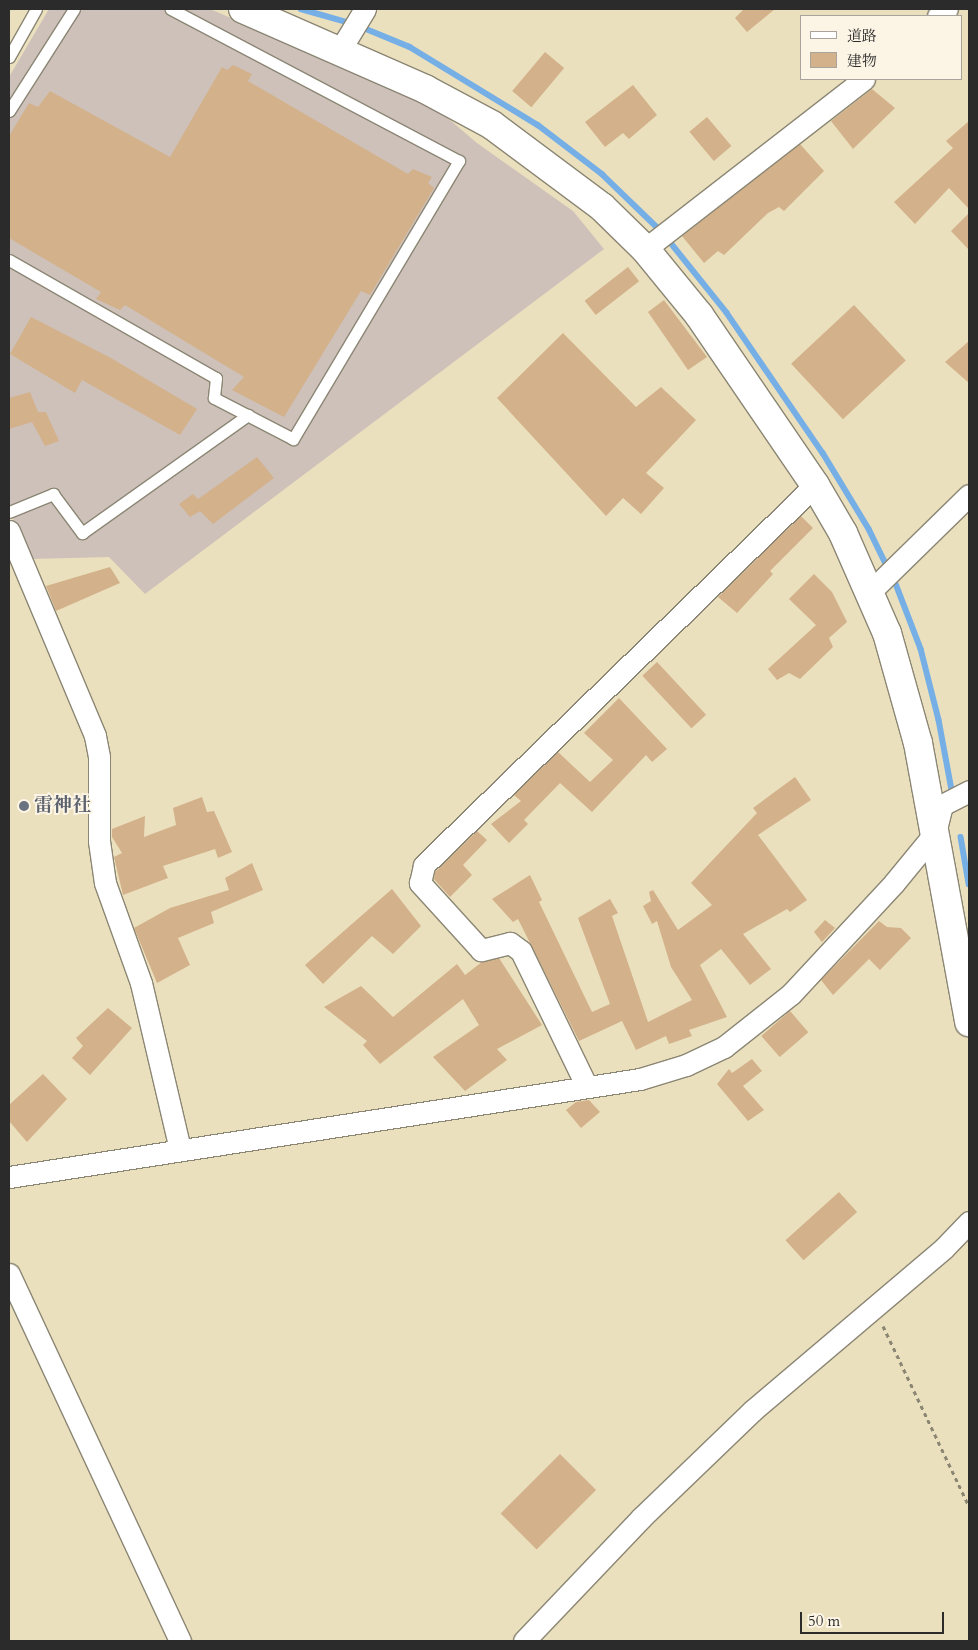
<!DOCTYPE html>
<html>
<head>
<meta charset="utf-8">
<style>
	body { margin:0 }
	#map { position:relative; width:978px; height:1650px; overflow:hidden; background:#ebe0bd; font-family:Cardo,"Noto Serif JP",serif }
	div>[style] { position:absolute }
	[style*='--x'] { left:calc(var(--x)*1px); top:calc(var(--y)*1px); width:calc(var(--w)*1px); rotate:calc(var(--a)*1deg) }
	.industrial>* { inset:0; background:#cec1ba }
	.stream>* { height:5.5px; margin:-2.75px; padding:0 2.75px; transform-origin:2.75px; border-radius:2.75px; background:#76afe6 }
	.building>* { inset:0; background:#d3b18a; transform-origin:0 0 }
	.path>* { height:3px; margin-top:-1.5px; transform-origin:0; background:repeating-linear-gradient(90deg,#8b8674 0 4px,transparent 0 8px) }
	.roads { filter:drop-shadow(1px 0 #8b8674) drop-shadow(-1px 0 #8b8674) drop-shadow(0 1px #8b8674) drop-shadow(0 -1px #8b8674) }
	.service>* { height:11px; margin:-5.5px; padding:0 5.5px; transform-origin:5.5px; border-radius:5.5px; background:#fff }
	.minor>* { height:21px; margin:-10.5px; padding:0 10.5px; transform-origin:10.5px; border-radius:10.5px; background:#fff }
	.tertiary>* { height:28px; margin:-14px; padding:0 14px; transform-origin:14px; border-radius:14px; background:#fff }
	.dots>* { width:14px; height:14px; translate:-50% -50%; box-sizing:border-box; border:2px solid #fcf5e5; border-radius:50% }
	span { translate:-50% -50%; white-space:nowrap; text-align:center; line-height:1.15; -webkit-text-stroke:4px #fcf5e5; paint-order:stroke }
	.worship-label { font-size:19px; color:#5b616d; font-weight:700 }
	.left { translate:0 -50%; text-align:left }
	.frame { position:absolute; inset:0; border:10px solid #2b2b2b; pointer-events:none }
	.legend { position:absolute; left:800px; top:15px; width:162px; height:65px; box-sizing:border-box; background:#fcf5e5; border:1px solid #a8a49b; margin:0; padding:6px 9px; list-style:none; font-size:15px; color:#2b2b2b }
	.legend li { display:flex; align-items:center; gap:10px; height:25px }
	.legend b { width:25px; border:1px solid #a8a49b }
	.scale { position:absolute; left:800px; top:1612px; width:144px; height:22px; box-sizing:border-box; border:2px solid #2b2b2b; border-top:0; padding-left:6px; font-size:15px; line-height:18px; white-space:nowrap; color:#2b2b2b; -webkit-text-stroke:4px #fcf5e5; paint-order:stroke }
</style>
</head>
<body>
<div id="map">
	<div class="industrial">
		<div style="clip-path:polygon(49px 9px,210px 9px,430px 103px,477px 143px,573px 211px,604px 249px,145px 594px,109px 557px,32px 559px,9px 510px,9px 77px)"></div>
	</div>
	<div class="stream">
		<div style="--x:301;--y:9;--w:51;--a:15.9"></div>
		<div style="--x:359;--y:26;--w:55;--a:22.4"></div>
		<div style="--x:410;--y:47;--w:150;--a:31.4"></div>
		<div style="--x:538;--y:125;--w:81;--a:37.4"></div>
		<div style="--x:602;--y:174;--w:82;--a:44"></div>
		<div style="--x:667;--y:238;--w:96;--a:51.3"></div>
		<div style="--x:727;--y:313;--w:170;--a:55.6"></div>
		<div style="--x:823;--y:453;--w:89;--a:58.8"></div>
		<div style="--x:869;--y:529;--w:43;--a:64"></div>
		<div style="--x:893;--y:576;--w:78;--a:69"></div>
		<div style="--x:921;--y:649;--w:73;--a:75.8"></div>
		<div style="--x:939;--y:720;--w:71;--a:79.5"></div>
		<div style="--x:961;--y:837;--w:48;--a:80.3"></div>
	</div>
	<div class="building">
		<div style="clip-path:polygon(744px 9px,775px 9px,747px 32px,735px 18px)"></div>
		<div style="left:545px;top:52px;width:25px;height:51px;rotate:40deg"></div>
		<div style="clip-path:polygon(233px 65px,252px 74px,248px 81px,408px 174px,413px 169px,432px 177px,428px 183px,434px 188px,370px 295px,361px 291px,284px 417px,232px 390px,244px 377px,125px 305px,120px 310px,96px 299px,101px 292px,9px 238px,9px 136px,29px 103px,38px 107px,50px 91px,170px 157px,222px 67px,227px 70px)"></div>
		<div style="clip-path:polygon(633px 85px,657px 115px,629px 139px,623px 133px,605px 147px,585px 122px)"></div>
		<div style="clip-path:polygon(872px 89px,895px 108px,853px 149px,831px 121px)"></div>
		<div style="left:707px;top:117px;width:38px;height:23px;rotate:50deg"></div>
		<div style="clip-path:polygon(969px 121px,969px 209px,949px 188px,915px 224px,894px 202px,953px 148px,946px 141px)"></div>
		<div style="clip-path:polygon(800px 144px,824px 171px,784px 211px,779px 207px,768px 213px,724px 255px,718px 251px,704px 263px,682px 236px)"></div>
		<div style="clip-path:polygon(969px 213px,969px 250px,951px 231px)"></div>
		<div style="left:628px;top:267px;width:18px;height:55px;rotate:52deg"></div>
		<div style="clip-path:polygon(664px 300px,707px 357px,688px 370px,648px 312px)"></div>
		<div style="left:854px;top:305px;width:76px;height:86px;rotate:47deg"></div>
		<div style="clip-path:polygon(31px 317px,111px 358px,197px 409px,180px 435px,82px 380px,75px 393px,10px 354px)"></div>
		<div style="clip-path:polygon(563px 333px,636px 407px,661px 387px,696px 420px,646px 473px,664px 488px,641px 514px,623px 498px,606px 516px,497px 398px)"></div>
		<div style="clip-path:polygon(969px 341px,969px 383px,945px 362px)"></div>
		<div style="clip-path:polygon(30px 392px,38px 412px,46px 412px,59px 441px,45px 446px,32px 422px,9px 429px,9px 398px)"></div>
		<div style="clip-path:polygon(257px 457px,274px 478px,213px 524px,200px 511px,190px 517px,179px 504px,193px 494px,198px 499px)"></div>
		<div style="clip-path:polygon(801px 516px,813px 528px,770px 571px,773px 574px,737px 613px,718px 597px)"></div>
		<div style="clip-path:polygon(110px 567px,120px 583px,56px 611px,46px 586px)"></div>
		<div style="clip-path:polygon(814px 574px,832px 592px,847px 622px,829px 638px,833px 647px,800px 679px,789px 673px,777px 680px,768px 669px,816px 625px,789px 599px)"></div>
		<div style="left:657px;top:662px;width:72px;height:20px;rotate:47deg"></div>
		<div style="clip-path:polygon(619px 698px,667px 749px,652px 762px,646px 755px,592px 812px,560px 783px,524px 820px,528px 824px,509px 843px,491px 824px,521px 801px,514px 795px,558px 752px,590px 782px,613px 760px,584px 733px)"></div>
		<div style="clip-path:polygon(795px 777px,811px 800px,758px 835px,807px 900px,790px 912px,787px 909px,743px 934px,771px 969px,750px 985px,721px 949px,700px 965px,727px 1017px,689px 1030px,692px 1036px,669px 1044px,666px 1036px,636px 1050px,622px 1021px,579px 1041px,518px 919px,513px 922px,492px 899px,530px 875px,542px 900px,539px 902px,592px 1012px,610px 1004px,578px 918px,610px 899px,618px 913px,612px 916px,648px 1022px,692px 1000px,671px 967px,657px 921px,652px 924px,643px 906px,651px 901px,649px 892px,653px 890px,678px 930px,712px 905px,691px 883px,757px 813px,753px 808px)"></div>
		<div style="clip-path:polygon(202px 797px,207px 812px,214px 811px,232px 852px,218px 858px,215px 849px,163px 866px,168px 878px,123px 895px,114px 857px,122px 853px,112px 837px,112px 829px,145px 816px,144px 837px,176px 825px,173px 808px)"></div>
		<div style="clip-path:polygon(477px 831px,487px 840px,463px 865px,472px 875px,450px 897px,434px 879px,435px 872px)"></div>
		<div style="clip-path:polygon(252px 863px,263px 890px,211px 912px,214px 923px,178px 938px,190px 965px,157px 983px,134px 928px,170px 908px,229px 890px,225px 878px)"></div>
		<div style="clip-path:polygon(392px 889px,421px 926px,393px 954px,372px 936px,323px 984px,305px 965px)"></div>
		<div style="clip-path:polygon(825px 920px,835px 928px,822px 942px,814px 932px)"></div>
		<div style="clip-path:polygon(879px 921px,887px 927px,901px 928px,911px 938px,880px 970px,869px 959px,833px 995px,821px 980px)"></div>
		<div style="clip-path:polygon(499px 958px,542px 1025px,497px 1049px,507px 1060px,465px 1091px,433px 1057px,479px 1025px,463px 999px,380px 1064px,363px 1045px,367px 1041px,324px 1007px,361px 986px,393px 1017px,457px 964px,465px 975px,482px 962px)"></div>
		<div style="clip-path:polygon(108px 1008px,132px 1028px,90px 1075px,72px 1058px,83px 1046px,76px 1038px)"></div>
		<div style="left:790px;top:1011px;width:28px;height:38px;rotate:49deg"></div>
		<div style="clip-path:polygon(752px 1059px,762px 1071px,743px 1086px,764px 1110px,748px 1121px,717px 1084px,729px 1069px,732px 1073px)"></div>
		<div style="clip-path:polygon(43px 1074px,67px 1099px,27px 1142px,9px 1121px,9px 1105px)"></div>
		<div style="clip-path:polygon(589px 1100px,600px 1112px,581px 1128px,566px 1110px,576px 1102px)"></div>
		<div style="left:839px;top:1192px;width:27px;height:72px;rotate:48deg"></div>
		<div style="left:560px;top:1454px;width:51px;height:84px;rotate:45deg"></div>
	</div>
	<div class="path">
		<div style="--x:883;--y:1326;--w:199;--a:64.5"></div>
	</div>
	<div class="roads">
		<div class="service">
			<div style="--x:9;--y:57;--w:55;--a:-60.6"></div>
			<div style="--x:9;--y:111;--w:121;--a:-57.5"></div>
			<div style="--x:9;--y:260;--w:238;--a:29.7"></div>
			<div style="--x:216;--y:378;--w:20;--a:96"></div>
			<div style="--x:214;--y:398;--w:89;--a:27.4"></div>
			<div style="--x:293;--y:439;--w:324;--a:-59.2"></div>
			<div style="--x:459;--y:161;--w:326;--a:-152.2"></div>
			<div style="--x:9;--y:512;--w:48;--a:-22.2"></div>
			<div style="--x:53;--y:494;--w:49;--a:53.4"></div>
			<div style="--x:82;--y:533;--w:204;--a:-35.4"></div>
		</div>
		<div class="minor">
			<div style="--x:938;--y:16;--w:11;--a:-38"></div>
			<div style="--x:340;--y:50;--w:48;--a:-58.6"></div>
			<div style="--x:645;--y:249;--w:277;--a:-37.8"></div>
			<div style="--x:9;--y:531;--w:222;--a:67.2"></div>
			<div style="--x:95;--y:736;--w:21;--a:79"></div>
			<div style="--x:99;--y:757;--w:84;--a:90"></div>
			<div style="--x:99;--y:841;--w:42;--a:81.9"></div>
			<div style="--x:105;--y:883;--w:106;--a:70.2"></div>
			<div style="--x:141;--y:983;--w:171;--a:76.8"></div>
			<div style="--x:871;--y:591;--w:137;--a:-44.4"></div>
			<div style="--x:587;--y:1087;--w:151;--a:-115.9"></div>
			<div style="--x:521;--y:951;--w:14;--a:-144"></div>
			<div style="--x:510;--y:943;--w:30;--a:166"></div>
			<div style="--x:481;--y:950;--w:91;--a:-132.3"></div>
			<div style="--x:420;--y:883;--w:18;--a:-77"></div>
			<div style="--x:424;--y:865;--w:545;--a:-44.18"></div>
			<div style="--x:9;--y:1177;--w:639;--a:-8.83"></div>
			<div style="--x:640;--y:1079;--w:48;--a:-16.9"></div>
			<div style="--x:686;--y:1065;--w:42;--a:-25.3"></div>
			<div style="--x:724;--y:1047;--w:85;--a:-38.3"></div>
			<div style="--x:791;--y:994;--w:151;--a:-47.1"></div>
			<div style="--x:894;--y:883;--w:65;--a:-50.6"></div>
			<div style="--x:935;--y:833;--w:29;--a:-76"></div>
			<div style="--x:942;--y:805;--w:30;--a:-27"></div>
			<div style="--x:9;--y:1274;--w:405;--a:65"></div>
			<div style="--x:524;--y:1641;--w:170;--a:-46.4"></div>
			<div style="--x:641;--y:1518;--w:154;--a:-43.9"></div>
			<div style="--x:752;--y:1411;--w:252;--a:-40.3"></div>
			<div style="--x:944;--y:1248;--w:36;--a:-46"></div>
		</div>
		<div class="tertiary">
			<div style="--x:243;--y:9;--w:199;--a:23.7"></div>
			<div style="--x:425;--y:89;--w:76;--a:28.2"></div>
			<div style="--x:492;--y:125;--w:137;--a:36.7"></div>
			<div style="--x:602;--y:207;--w:60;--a:44.3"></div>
			<div style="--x:645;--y:249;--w:85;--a:50.7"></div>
			<div style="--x:699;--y:315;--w:206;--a:55.7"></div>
			<div style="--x:815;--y:485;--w:56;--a:59.7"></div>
			<div style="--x:843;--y:533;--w:109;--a:66.3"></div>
			<div style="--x:887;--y:633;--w:114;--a:74.3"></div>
			<div style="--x:918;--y:743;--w:284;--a:79.6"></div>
		</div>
	</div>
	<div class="dots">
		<div style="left:24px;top:806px;background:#6b7280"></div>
	</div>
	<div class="worship-label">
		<span class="left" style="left:34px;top:806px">雷神社</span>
	</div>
	<div class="frame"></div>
	<ul class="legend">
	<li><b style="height:6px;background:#fff"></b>道路</li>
	<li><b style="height:14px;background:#d3b18a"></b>建物</li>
	</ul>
	<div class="scale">50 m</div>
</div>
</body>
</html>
